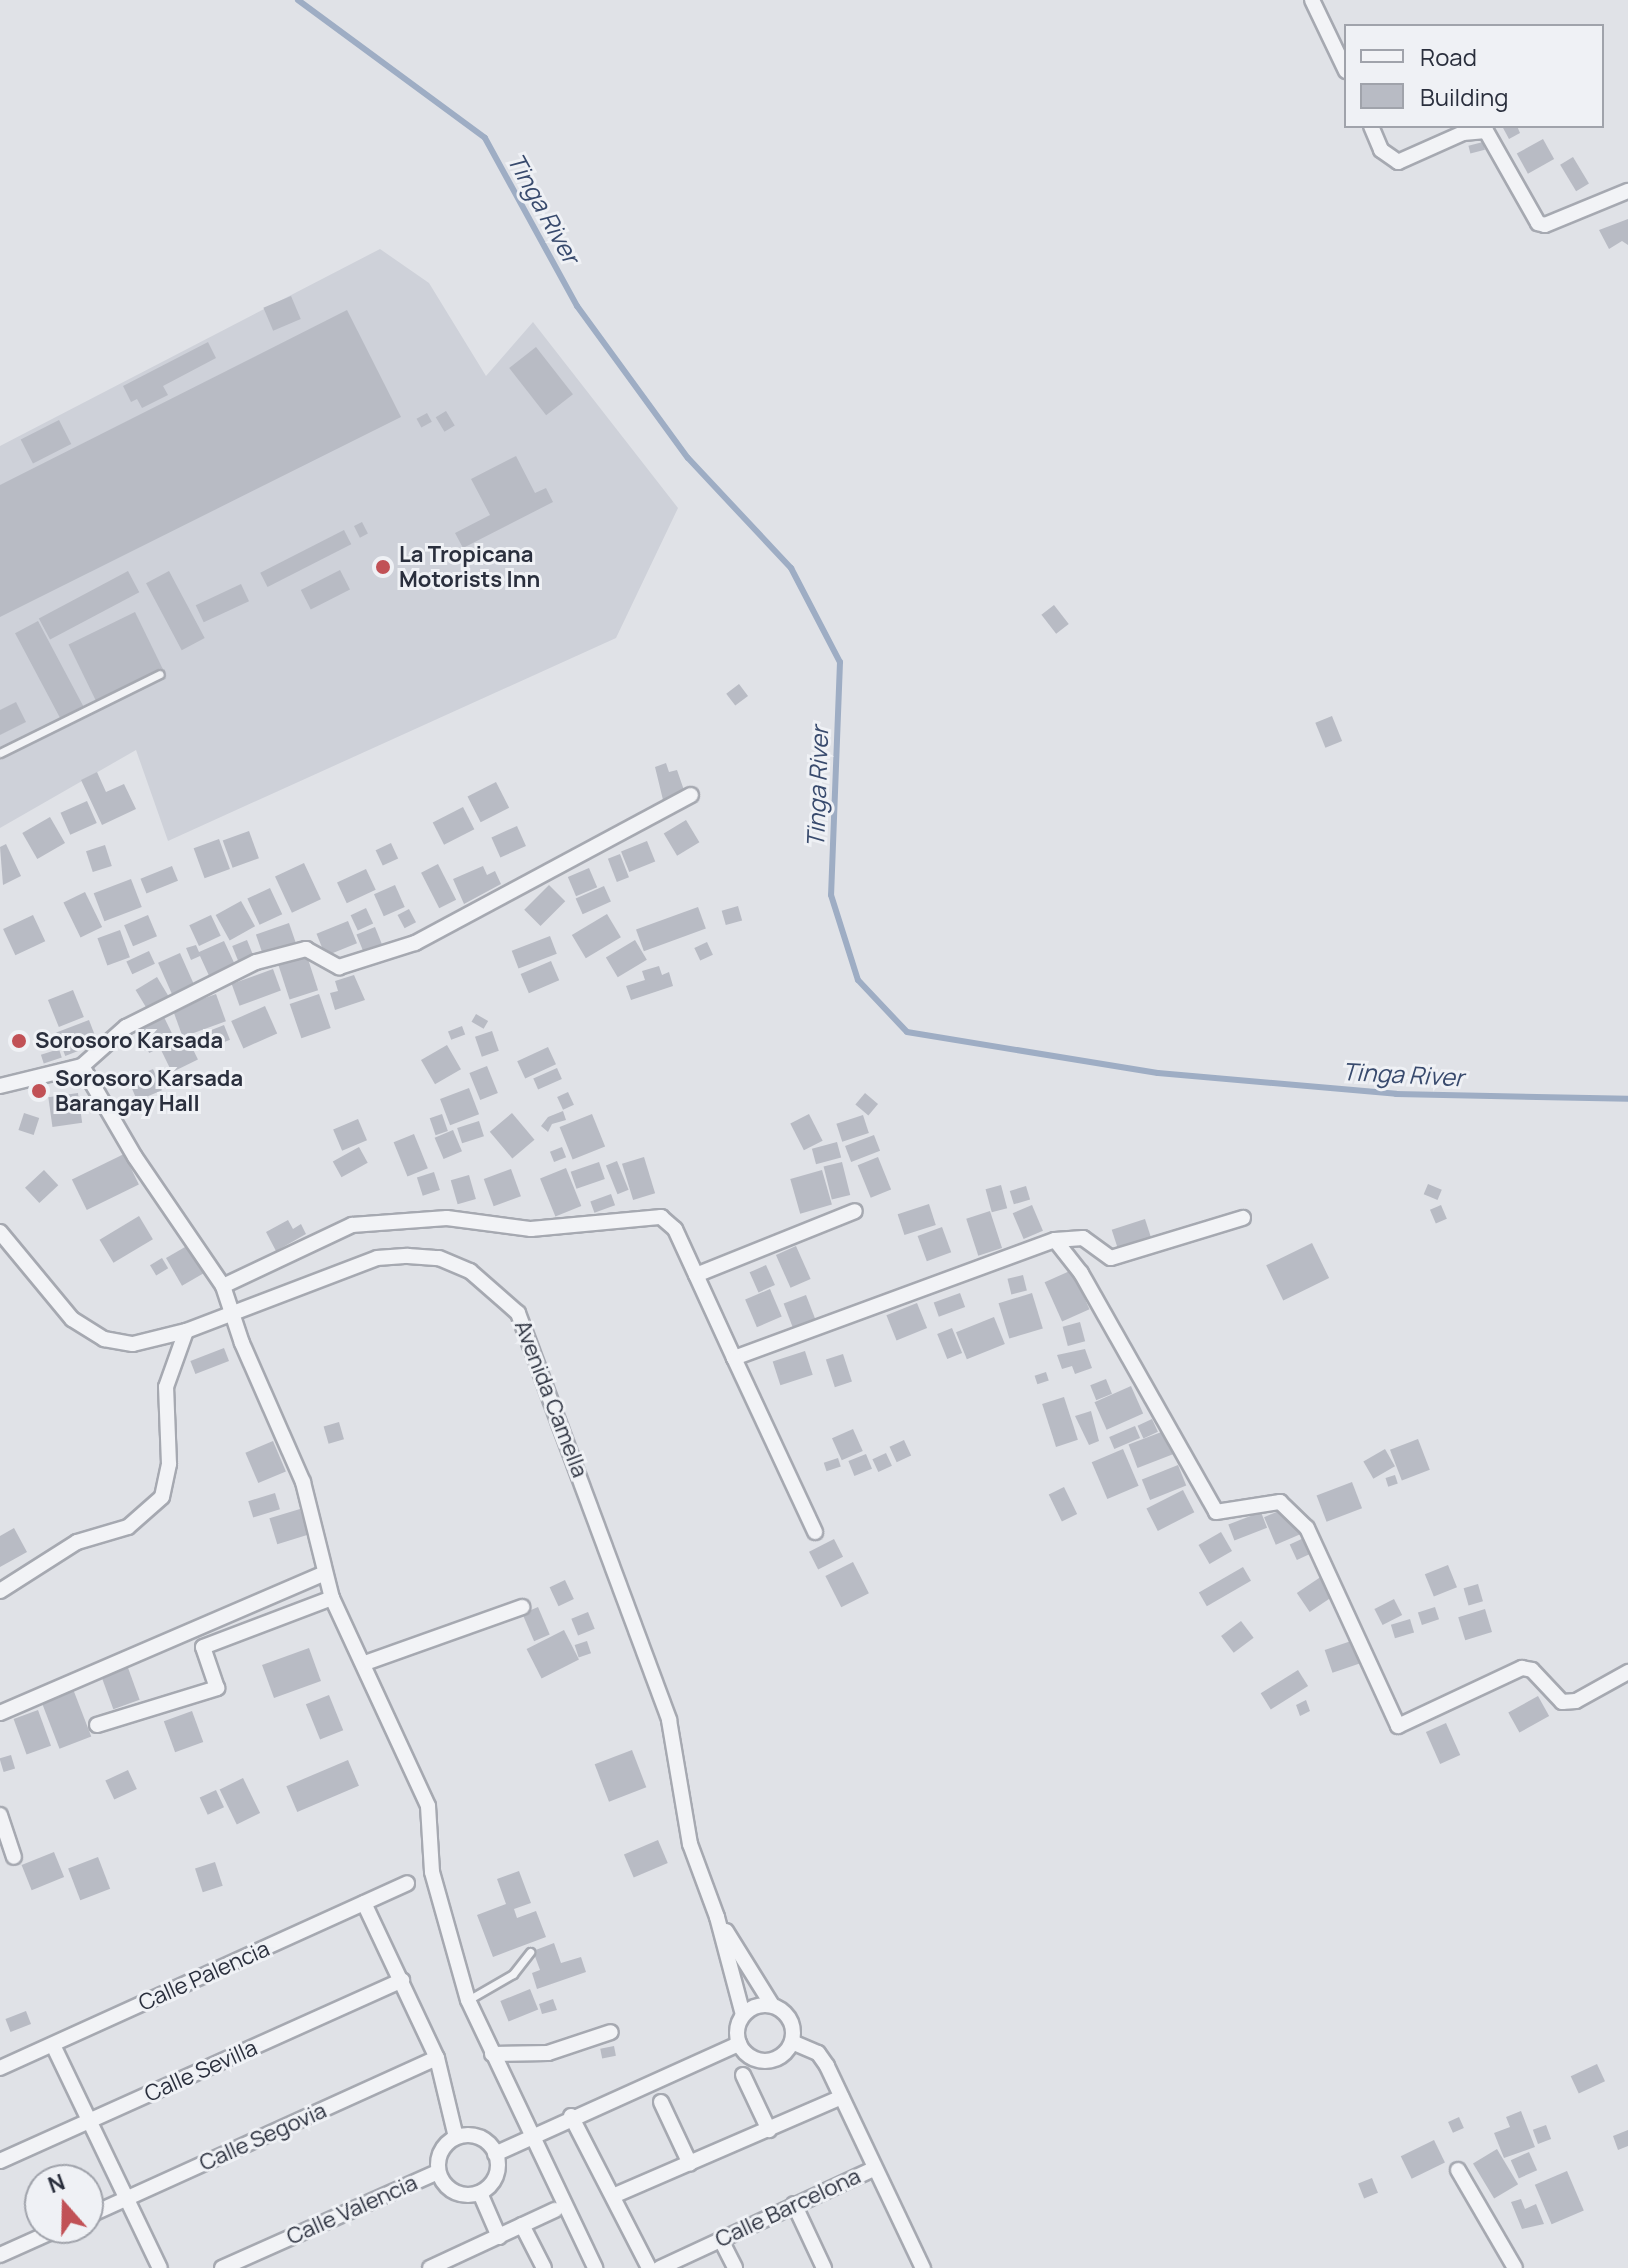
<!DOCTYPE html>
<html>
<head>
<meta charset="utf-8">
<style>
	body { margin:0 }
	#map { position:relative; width:1628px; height:2268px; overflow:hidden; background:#e0e2e7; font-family:Manrope,sans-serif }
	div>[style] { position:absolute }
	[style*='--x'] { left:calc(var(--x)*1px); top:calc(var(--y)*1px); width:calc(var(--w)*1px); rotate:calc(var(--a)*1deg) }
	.built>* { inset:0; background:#ced1d9 }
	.stream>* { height:6px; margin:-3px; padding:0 3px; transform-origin:3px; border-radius:3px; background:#9eadc4 }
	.building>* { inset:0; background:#b8bbc4; transform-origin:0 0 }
	.roads { filter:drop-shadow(2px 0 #a6a9b1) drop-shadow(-2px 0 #a6a9b1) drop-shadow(0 2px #a6a9b1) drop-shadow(0 -2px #a6a9b1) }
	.lane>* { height:7px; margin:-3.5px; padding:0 3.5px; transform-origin:3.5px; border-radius:3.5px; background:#f2f3f6 }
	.street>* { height:14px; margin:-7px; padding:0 7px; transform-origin:7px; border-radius:7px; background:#f2f3f6 }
	.street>.ring { margin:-7px; padding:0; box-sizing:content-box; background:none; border:14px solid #f2f3f6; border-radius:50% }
	.dots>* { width:22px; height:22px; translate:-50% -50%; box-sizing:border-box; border:4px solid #eff1f5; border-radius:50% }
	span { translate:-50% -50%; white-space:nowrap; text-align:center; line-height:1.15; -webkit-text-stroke:6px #eff1f5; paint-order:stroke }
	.poi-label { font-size:22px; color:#2a2f3d; font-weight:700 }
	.left { translate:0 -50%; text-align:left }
	.street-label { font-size:22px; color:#2a2f3d }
	.water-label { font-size:24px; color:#384a6d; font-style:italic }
	.legend { position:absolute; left:1344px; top:24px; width:260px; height:104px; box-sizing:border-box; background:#eff1f5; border:2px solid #a0a3ab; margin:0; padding:10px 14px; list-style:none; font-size:24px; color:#2a2f3d }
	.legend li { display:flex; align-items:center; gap:16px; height:40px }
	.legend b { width:40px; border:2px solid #a0a3ab }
	.north { position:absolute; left:24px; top:2164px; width:80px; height:80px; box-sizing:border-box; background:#eff1f5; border:2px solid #a0a3ab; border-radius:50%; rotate:340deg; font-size:22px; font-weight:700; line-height:32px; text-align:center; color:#2a2f3d }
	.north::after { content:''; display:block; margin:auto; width:28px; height:36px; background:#c15156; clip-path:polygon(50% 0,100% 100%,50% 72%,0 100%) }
</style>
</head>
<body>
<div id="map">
	<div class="built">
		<div style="clip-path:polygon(380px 249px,429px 283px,486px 376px,533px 322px,678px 508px,616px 638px,168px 841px,136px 750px,0 828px,0 446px)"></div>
	</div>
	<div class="stream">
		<div style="--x:298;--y:0;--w:232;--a:36.4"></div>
		<div style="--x:485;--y:138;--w:192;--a:61.3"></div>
		<div style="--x:577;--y:306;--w:188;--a:53.9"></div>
		<div style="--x:688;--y:458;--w:151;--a:46.9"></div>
		<div style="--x:791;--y:568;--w:106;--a:62.5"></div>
		<div style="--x:840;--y:662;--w:233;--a:92.2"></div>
		<div style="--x:831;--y:895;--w:89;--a:72.4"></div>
		<div style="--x:858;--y:980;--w:71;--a:46.7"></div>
		<div style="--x:907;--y:1032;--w:254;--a:9.3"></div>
		<div style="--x:1158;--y:1073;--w:239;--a:5"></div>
		<div style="--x:1396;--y:1094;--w:232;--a:1.2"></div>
	</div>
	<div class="building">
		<div style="clip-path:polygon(1502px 126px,1517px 126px,1520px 133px,1509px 139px)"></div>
		<div style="left:1543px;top:139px;width:23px;height:30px;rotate:61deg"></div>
		<div style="left:1483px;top:142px;width:8px;height:15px;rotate:76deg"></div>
		<div style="left:1573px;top:157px;width:31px;height:15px;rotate:59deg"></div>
		<div style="clip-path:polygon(1628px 219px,1628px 245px,1622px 241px,1609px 249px,1599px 230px)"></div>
		<div style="left:291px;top:296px;width:25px;height:30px;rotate:67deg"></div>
		<div style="clip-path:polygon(347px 310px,401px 417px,0 617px,0 485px)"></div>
		<div style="clip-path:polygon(208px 342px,216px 358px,163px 386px,168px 395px,142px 408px,137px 399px,131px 402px,123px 386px)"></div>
		<div style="left:536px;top:347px;width:60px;height:34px;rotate:52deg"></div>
		<div style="left:446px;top:411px;width:17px;height:12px;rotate:59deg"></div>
		<div style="left:427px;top:413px;width:10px;height:12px;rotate:61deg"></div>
		<div style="left:59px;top:420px;width:27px;height:43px;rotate:63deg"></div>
		<div style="clip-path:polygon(516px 456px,535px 493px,546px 488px,553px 502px,463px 548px,455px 533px,490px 515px,471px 479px)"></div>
		<div style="left:362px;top:522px;width:13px;height:9px;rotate:63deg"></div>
		<div style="left:344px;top:530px;width:16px;height:94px;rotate:63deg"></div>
		<div style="left:340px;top:570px;width:22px;height:44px;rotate:63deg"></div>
		<div style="left:128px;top:571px;width:24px;height:101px;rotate:62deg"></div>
		<div style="left:169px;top:571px;width:76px;height:26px;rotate:62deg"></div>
		<div style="left:241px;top:584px;width:19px;height:50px;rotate:65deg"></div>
		<div style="left:1054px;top:605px;width:24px;height:16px;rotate:52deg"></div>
		<div style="left:135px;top:612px;width:64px;height:74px;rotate:64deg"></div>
		<div style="left:38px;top:621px;width:98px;height:26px;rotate:62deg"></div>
		<div style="left:739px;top:684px;width:15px;height:16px;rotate:53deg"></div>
		<div style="clip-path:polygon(16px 702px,26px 722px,0 735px,0 710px)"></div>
		<div style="left:1332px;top:716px;width:27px;height:18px;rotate:68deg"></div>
		<div style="clip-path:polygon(666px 763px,669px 772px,677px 770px,686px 796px,664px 804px,655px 767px)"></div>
		<div style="clip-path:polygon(97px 772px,106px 792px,124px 784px,136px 809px,102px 825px,81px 780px)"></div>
		<div style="left:496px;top:782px;width:29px;height:32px;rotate:63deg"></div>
		<div style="left:87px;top:801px;width:24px;height:29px;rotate:66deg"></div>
		<div style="left:463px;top:807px;width:25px;height:34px;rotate:63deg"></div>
		<div style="left:50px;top:817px;width:30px;height:32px;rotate:60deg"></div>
		<div style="left:686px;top:820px;width:26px;height:26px;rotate:59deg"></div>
		<div style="left:517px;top:826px;width:22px;height:28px;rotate:66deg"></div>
		<div style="left:249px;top:831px;width:29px;height:28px;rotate:70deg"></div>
		<div style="left:219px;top:839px;width:32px;height:27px;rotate:70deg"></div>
		<div style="left:647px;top:841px;width:22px;height:28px;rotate:68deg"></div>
		<div style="left:391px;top:843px;width:17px;height:17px;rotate:65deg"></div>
		<div style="clip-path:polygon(6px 844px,21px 876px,3px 885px,0 847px)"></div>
		<div style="left:105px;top:845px;width:22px;height:20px;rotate:72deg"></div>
		<div style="left:620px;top:854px;width:25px;height:13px;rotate:69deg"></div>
		<div style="left:304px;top:863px;width:40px;height:32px;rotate:65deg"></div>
		<div style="left:438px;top:864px;width:40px;height:19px;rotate:63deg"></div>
		<div style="left:172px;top:866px;width:16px;height:34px;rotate:68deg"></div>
		<div style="clip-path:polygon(483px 866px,487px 875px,495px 871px,501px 884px,464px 904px,453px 879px)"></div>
		<div style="left:589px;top:868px;width:21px;height:23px;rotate:67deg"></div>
		<div style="left:366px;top:869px;width:23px;height:32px;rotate:65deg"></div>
		<div style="left:131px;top:879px;width:30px;height:40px;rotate:69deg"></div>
		<div style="left:395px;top:885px;width:24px;height:23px;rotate:66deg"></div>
		<div style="left:549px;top:885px;width:23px;height:35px;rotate:45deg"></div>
		<div style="left:604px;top:886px;width:17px;height:31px;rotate:66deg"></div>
		<div style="left:270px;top:888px;width:29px;height:25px;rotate:65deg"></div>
		<div style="left:85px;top:892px;width:39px;height:24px;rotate:64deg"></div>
		<div style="left:241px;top:901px;width:29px;height:29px;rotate:61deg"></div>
		<div style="left:738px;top:906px;width:15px;height:17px;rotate:74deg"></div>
		<div style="left:698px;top:907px;width:23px;height:66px;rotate:70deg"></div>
		<div style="left:366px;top:908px;width:17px;height:17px;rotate:65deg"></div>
		<div style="left:409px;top:909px;width:15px;height:13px;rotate:62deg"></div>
		<div style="left:607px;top:914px;width:27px;height:41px;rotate:59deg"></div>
		<div style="left:33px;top:915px;width:29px;height:33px;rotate:65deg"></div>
		<div style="left:148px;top:915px;width:23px;height:26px;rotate:67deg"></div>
		<div style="left:211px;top:915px;width:23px;height:24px;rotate:65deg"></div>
		<div style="left:348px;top:921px;width:24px;height:34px;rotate:68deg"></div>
		<div style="left:289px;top:923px;width:24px;height:35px;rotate:71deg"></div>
		<div style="left:375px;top:927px;width:22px;height:20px;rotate:68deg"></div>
		<div style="left:120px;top:930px;width:29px;height:24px;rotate:70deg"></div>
		<div style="left:550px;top:936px;width:19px;height:41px;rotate:69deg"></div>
		<div style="left:247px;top:940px;width:22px;height:16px;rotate:68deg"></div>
		<div style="left:635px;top:940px;width:23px;height:34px;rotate:59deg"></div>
		<div style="clip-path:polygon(224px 941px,237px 969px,211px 980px,200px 956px,191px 960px,186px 948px,196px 945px,199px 952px)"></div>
		<div style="left:707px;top:942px;width:14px;height:14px;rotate:65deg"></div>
		<div style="left:149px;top:951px;width:14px;height:25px;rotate:65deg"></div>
		<div style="left:180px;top:953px;width:39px;height:24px;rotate:66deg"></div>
		<div style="left:307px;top:956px;width:36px;height:30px;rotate:72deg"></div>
		<div style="left:551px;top:961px;width:21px;height:33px;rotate:67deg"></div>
		<div style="clip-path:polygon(659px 966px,662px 975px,669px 972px,673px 986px,631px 1000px,626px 986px,645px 980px,642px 971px)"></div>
		<div style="left:273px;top:969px;width:23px;height:44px;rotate:70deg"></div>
		<div style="clip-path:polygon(354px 975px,365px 1000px,335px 1010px,330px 993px,338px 991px,335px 981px)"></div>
		<div style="left:157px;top:977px;width:23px;height:25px;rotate:59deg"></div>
		<div style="left:73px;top:990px;width:29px;height:27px;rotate:68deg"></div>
		<div style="left:216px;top:994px;width:29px;height:46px;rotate:70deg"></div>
		<div style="left:319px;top:994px;width:36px;height:31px;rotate:71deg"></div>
		<div style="left:265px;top:1006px;width:30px;height:37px;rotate:66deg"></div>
		<div style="left:476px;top:1014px;width:14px;height:9px;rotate:30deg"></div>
		<div style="left:163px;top:1015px;width:28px;height:29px;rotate:64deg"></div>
		<div style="left:89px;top:1020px;width:25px;height:35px;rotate:69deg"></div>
		<div style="left:224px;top:1025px;width:16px;height:21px;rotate:68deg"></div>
		<div style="left:462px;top:1026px;width:9px;height:15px;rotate:69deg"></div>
		<div style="left:492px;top:1031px;width:21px;height:18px;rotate:71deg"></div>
		<div style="left:187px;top:1037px;width:25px;height:29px;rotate:64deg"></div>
		<div style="left:447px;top:1045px;width:28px;height:30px;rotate:60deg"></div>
		<div style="left:548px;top:1047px;width:19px;height:34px;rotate:65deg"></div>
		<div style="left:59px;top:1049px;width:9px;height:19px;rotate:72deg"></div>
		<div style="left:487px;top:1066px;width:29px;height:19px;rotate:68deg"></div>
		<div style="left:557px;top:1068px;width:12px;height:26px;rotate:66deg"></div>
		<div style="left:153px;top:1069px;width:23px;height:27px;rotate:67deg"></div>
		<div style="left:469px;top:1088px;width:28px;height:31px;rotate:69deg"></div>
		<div style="left:568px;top:1092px;width:14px;height:12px;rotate:65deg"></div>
		<div style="left:78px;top:1093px;width:30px;height:30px;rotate:82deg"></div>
		<div style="left:865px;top:1093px;width:17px;height:15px;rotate:40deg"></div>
		<div style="clip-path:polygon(563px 1111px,566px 1120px,552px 1124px,548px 1132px,541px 1126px,548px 1117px)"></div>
		<div style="left:24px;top:1113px;width:16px;height:18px;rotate:18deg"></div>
		<div style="left:512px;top:1113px;width:35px;height:29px;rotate:50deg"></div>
		<div style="left:442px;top:1114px;width:18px;height:13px;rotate:71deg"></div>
		<div style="left:592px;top:1114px;width:35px;height:35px;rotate:68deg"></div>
		<div style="left:809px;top:1114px;width:30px;height:21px;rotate:63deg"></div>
		<div style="left:863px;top:1115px;width:19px;height:28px;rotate:72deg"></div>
		<div style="left:358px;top:1119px;width:23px;height:27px;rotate:67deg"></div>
		<div style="left:479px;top:1121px;width:16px;height:23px;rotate:72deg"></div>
		<div style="left:453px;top:1130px;width:23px;height:20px;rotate:67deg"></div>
		<div style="left:414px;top:1134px;width:37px;height:22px;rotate:68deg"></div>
		<div style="left:874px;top:1135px;width:17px;height:31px;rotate:69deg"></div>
		<div style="left:837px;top:1142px;width:16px;height:26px;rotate:75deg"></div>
		<div style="left:359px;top:1147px;width:18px;height:30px;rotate:61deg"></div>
		<div style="left:562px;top:1147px;width:11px;height:13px;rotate:68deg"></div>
		<div style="left:124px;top:1154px;width:34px;height:58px;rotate:64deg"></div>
		<div style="left:644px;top:1157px;width:38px;height:23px;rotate:73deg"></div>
		<div style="left:878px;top:1157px;width:35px;height:22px;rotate:68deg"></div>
		<div style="left:617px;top:1161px;width:31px;height:12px;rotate:68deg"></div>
		<div style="left:599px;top:1162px;width:18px;height:30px;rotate:71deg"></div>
		<div style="left:842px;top:1162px;width:34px;height:19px;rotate:76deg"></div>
		<div style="left:566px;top:1168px;width:41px;height:28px;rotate:68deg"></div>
		<div style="left:511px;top:1169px;width:29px;height:29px;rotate:70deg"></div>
		<div style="left:44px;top:1170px;width:21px;height:26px;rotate:47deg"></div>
		<div style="left:822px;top:1170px;width:36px;height:33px;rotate:74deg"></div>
		<div style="left:434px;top:1172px;width:19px;height:18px;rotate:72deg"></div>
		<div style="left:469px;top:1175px;width:25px;height:19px;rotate:74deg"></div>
		<div style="left:1428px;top:1184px;width:15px;height:11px;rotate:23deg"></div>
		<div style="left:1001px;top:1185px;width:24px;height:16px;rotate:75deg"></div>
		<div style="left:1026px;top:1186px;width:14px;height:17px;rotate:73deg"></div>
		<div style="left:611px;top:1194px;width:12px;height:22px;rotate:70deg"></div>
		<div style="left:929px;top:1204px;width:22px;height:33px;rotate:72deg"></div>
		<div style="left:1032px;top:1205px;width:28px;height:21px;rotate:67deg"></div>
		<div style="left:1441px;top:1205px;width:15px;height:12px;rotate:67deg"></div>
		<div style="left:990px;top:1211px;width:39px;height:25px;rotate:72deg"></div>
		<div style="left:139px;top:1216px;width:27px;height:46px;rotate:59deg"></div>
		<div style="left:1145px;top:1219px;width:25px;height:35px;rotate:72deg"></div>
		<div style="clip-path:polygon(288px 1220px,293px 1229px,301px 1224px,306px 1234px,276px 1251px,266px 1232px)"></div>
		<div style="left:942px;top:1227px;width:27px;height:26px;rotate:70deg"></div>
		<div style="left:192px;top:1243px;width:32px;height:30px;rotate:60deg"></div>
		<div style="left:1312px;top:1243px;width:39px;height:51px;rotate:64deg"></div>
		<div style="left:796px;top:1246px;width:36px;height:22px;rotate:66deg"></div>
		<div style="left:162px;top:1258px;width:12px;height:14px;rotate:59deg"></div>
		<div style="left:766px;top:1265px;width:22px;height:18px;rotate:66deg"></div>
		<div style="left:1072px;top:1270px;width:43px;height:30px;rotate:66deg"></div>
		<div style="left:1023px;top:1275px;width:16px;height:16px;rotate:76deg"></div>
		<div style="left:770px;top:1289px;width:30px;height:27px;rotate:67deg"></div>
		<div style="left:960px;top:1293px;width:15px;height:28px;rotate:70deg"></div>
		<div style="left:1032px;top:1293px;width:37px;height:35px;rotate:73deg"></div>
		<div style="left:806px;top:1295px;width:26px;height:24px;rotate:69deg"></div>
		<div style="left:917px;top:1303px;width:27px;height:33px;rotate:68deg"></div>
		<div style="left:994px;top:1317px;width:29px;height:41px;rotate:68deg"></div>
		<div style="left:1080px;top:1322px;width:20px;height:18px;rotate:75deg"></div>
		<div style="left:952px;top:1328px;width:27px;height:16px;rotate:68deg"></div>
		<div style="left:224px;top:1348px;width:14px;height:36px;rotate:69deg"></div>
		<div style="clip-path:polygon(1085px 1349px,1092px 1368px,1075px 1374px,1072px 1366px,1062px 1369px,1057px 1355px)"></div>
		<div style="left:805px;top:1351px;width:25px;height:34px;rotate:72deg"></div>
		<div style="left:843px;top:1354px;width:29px;height:18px;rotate:72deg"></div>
		<div style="left:1046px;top:1372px;width:9px;height:12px;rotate:72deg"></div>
		<div style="left:1106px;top:1379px;width:16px;height:17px;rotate:68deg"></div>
		<div style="left:1131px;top:1386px;width:30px;height:40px;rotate:66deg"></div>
		<div style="left:1064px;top:1397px;width:45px;height:23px;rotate:72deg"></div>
		<div style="clip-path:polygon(1091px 1411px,1099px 1441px,1089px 1445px,1075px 1416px)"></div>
		<div style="left:1152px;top:1419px;width:14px;height:16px;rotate:65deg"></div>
		<div style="left:339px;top:1422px;width:18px;height:16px;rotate:74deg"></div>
		<div style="left:1135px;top:1426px;width:13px;height:28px;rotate:67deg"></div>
		<div style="left:853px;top:1429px;width:24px;height:23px;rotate:66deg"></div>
		<div style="left:1164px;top:1431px;width:25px;height:38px;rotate:69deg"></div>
		<div style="left:1418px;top:1439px;width:33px;height:30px;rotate:69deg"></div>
		<div style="left:904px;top:1440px;width:17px;height:16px;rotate:65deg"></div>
		<div style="left:273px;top:1441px;width:33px;height:30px;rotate:67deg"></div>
		<div style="left:1123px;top:1449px;width:40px;height:34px;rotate:67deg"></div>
		<div style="left:1385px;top:1449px;width:20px;height:25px;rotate:60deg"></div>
		<div style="left:886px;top:1453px;width:14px;height:15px;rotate:65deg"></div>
		<div style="left:866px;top:1454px;width:16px;height:19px;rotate:68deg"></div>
		<div style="left:838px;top:1458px;width:9px;height:15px;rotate:72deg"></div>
		<div style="left:1178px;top:1465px;width:22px;height:39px;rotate:68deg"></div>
		<div style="left:1395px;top:1475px;width:9px;height:10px;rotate:72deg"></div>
		<div style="left:1352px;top:1482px;width:28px;height:38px;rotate:69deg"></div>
		<div style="left:1064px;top:1487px;width:30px;height:17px;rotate:64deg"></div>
		<div style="left:1183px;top:1490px;width:25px;height:41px;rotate:63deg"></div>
		<div style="left:275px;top:1493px;width:17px;height:28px;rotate:73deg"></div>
		<div style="left:1288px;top:1507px;width:30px;height:26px;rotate:67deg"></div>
		<div style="left:300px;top:1509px;width:27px;height:32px;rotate:73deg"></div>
		<div style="left:1261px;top:1512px;width:17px;height:35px;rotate:69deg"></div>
		<div style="clip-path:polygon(14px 1528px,27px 1552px,0 1567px,0 1536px)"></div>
		<div style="left:1221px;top:1532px;width:22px;height:26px;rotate:60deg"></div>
		<div style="left:1306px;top:1537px;width:17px;height:18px;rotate:65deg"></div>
		<div style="left:834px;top:1539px;width:20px;height:28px;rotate:63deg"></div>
		<div style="left:853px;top:1562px;width:35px;height:31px;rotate:63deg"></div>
		<div style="left:1448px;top:1565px;width:24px;height:25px;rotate:68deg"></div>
		<div style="left:1243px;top:1567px;width:16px;height:51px;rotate:60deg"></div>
		<div style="left:1325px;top:1574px;width:23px;height:34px;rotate:56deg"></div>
		<div style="left:565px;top:1580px;width:21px;height:17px;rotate:65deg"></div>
		<div style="left:1478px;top:1584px;width:18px;height:15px;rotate:74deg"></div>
		<div style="left:1394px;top:1599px;width:18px;height:22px;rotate:63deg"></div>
		<div style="left:538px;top:1607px;width:30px;height:17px;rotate:67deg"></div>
		<div style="left:1435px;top:1607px;width:13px;height:18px;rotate:72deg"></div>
		<div style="left:1485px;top:1609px;width:24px;height:28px;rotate:73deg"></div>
		<div style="left:588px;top:1612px;width:18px;height:18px;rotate:68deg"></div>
		<div style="left:1410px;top:1619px;width:14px;height:20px;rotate:73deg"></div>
		<div style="left:1241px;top:1621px;width:21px;height:25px;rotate:53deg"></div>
		<div style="left:564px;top:1630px;width:33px;height:42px;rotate:63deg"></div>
		<div style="left:1354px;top:1640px;width:24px;height:31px;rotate:71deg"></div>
		<div style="left:587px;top:1641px;width:13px;height:13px;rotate:72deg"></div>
		<div style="left:309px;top:1648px;width:35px;height:50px;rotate:70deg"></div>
		<div style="left:127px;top:1665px;width:37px;height:28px;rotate:70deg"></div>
		<div style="left:1298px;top:1670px;width:19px;height:44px;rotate:58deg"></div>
		<div style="left:73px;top:1689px;width:51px;height:34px;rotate:69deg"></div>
		<div style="left:329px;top:1695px;width:38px;height:25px;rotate:68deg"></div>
		<div style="left:1538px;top:1696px;width:23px;height:34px;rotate:61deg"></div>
		<div style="clip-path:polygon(1306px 1700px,1310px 1711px,1300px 1716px,1296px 1705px)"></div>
		<div style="left:38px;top:1710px;width:38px;height:26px;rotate:70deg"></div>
		<div style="left:192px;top:1711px;width:33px;height:30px;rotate:70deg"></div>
		<div style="left:1446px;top:1723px;width:35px;height:22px;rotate:66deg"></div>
		<div style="left:632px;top:1750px;width:40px;height:40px;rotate:69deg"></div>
		<div style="left:11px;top:1755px;width:14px;height:12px;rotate:73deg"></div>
		<div style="left:348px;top:1760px;width:28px;height:67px;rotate:67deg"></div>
		<div style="left:128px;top:1770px;width:21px;height:25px;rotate:65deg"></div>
		<div style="left:243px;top:1778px;width:39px;height:26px;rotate:64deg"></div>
		<div style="left:216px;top:1790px;width:19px;height:18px;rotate:65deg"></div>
		<div style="left:658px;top:1840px;width:25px;height:37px;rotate:67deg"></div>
		<div style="left:54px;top:1852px;width:27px;height:35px;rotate:68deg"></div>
		<div style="left:98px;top:1857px;width:34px;height:32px;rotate:69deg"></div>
		<div style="left:215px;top:1862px;width:25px;height:21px;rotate:72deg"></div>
		<div style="clip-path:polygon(519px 1871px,531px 1903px,514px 1909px,517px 1918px,536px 1911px,546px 1937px,493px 1957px,477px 1915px,506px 1904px,497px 1879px)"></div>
		<div style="clip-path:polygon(554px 1943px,561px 1963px,581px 1957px,586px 1972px,537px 1989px,532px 1973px,540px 1970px,533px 1951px)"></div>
		<div style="left:530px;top:1989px;width:22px;height:32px;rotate:68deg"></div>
		<div style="clip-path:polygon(553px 1999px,557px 2010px,542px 2014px,539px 2004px)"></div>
		<div style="left:26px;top:2011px;width:14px;height:22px;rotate:69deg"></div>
		<div style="left:614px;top:2046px;width:10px;height:14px;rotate:79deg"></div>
		<div style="left:1597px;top:2064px;width:19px;height:29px;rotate:65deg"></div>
		<div style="clip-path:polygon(1521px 2111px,1535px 2147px,1504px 2158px,1494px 2133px,1510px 2127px,1506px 2117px)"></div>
		<div style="left:1459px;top:2117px;width:12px;height:12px;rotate:66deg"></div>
		<div style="left:1546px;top:2125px;width:15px;height:14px;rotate:70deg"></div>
		<div style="clip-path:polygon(1628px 2130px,1628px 2146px,1618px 2150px,1613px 2136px)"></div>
		<div style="left:1434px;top:2140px;width:25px;height:37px;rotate:64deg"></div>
		<div style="left:1497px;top:2149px;width:41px;height:28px;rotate:59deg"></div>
		<div style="left:1529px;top:2152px;width:20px;height:20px;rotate:66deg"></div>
		<div style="left:1567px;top:2171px;width:43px;height:35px;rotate:67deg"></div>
		<div style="left:1372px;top:2178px;width:16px;height:15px;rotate:68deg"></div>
		<div style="clip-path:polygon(1521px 2199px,1525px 2209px,1536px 2204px,1544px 2224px,1522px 2229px,1511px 2202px)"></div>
	</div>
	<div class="roads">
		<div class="lane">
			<div style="--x:0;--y:753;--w:178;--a:-26.3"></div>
			<div style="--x:468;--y:2000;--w:52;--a:-30"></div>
			<div style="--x:513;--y:1974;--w:28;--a:-52"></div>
		</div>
		<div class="street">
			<div style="--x:1312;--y:0;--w:79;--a:64.4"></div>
			<div style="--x:1371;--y:126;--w:26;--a:67"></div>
			<div style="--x:1381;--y:150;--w:21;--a:35"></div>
			<div style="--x:1398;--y:162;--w:71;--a:-24"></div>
			<div style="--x:1463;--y:133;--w:23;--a:-5"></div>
			<div style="--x:1486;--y:131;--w:106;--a:60.5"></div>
			<div style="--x:1538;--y:223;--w:7;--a:16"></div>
			<div style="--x:1545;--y:225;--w:90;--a:-22.3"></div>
			<div style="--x:82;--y:1066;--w:105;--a:59.8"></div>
			<div style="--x:135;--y:1157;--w:156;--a:55.7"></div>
			<div style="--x:223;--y:1286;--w:60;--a:71.6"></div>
			<div style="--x:242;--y:1343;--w:152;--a:66.3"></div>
			<div style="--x:303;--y:1482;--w:120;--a:76"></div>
			<div style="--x:332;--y:1598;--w:229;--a:65.2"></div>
			<div style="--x:428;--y:1806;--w:66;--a:86.5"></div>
			<div style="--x:432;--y:1872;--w:133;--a:74.3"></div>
			<div style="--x:468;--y:2000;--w:297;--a:64.6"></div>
			<div style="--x:0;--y:1086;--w:84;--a:-13.7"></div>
			<div style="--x:82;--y:1066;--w:59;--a:-41.6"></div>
			<div style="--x:126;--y:1027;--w:145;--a:-26.6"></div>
			<div style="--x:256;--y:962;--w:52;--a:-14.6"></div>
			<div style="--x:306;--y:949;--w:38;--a:29"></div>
			<div style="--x:339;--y:967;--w:80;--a:-17.5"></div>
			<div style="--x:415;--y:943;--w:313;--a:-28.2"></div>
			<div style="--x:0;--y:1232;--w:113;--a:50.4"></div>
			<div style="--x:72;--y:1319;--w:38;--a:32"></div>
			<div style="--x:104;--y:1339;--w:29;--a:10"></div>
			<div style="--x:133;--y:1344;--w:55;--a:-13.8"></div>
			<div style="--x:186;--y:1331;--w:204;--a:-20.9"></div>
			<div style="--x:377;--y:1258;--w:31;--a:-4"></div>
			<div style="--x:408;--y:1256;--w:31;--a:4"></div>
			<div style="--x:439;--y:1258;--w:34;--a:23"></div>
			<div style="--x:470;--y:1271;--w:64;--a:41.2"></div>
			<div style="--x:518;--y:1313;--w:434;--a:69.6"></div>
			<div style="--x:669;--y:1720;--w:126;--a:80.4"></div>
			<div style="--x:690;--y:1844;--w:78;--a:69.7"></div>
			<div style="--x:717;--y:1917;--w:101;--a:75.1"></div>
			<div style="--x:1055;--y:1240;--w:28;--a:-4"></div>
			<div style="--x:1083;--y:1238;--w:34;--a:36"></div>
			<div style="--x:1111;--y:1258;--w:138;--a:-16.9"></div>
			<div style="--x:696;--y:1275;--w:171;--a:-21.9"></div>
			<div style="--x:223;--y:1286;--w:143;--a:-25.3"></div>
			<div style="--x:352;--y:1225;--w:95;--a:-4.2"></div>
			<div style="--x:447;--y:1218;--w:85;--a:7.5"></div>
			<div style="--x:531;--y:1229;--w:131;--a:-5.3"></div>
			<div style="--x:661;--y:1217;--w:18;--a:41"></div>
			<div style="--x:675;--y:1229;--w:142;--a:65.4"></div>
			<div style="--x:734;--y:1358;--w:342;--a:-20.2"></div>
			<div style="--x:1055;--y:1240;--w:42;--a:51.8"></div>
			<div style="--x:1081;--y:1273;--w:274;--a:60.5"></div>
			<div style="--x:1216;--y:1512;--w:65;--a:-8.9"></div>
			<div style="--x:1280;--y:1502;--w:37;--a:44"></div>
			<div style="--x:1307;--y:1528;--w:218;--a:65.3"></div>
			<div style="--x:1398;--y:1726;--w:137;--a:-25.1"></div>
			<div style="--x:1522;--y:1668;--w:10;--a:11"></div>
			<div style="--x:1532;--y:1670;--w:44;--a:46.8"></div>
			<div style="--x:1562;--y:1702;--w:14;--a:-4"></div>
			<div style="--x:1576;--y:1701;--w:60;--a:-29.1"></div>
			<div style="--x:734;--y:1358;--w:192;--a:65"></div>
			<div style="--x:0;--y:1591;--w:91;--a:-32.5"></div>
			<div style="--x:77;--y:1542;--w:53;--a:-16.4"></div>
			<div style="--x:128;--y:1527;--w:45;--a:-41.4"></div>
			<div style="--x:162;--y:1497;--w:34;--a:-78"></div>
			<div style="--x:169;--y:1464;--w:77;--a:-92.2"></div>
			<div style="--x:166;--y:1387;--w:59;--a:-70.3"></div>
			<div style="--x:365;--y:1663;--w:167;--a:-19.6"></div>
			<div style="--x:0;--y:1713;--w:352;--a:-23.3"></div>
			<div style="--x:97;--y:1725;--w:126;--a:-17.1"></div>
			<div style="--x:217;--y:1688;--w:43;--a:-108.9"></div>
			<div style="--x:203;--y:1647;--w:138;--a:-20.8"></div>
			<div style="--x:0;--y:1815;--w:44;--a:71.6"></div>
			<div style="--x:364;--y:1903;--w:171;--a:64.8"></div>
			<div style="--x:437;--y:2058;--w:81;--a:76.5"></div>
			<div style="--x:726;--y:1931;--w:87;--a:58.1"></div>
			<div class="ring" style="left:737px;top:2005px;width:42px;height:42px"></div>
			<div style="--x:792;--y:2042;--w:28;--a:23"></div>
			<div style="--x:818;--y:2053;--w:16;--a:55"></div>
			<div style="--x:827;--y:2066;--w:224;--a:64.6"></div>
			<div style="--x:53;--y:2045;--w:247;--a:64.4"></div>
			<div style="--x:492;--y:2054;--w:56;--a:-1"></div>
			<div style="--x:548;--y:2053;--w:66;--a:-18.4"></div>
			<div style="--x:0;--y:2068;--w:447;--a:-24.4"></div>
			<div style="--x:743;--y:2075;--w:61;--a:64.7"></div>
			<div style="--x:661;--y:2102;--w:68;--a:64.9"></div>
			<div style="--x:571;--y:2116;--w:171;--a:62.8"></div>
			<div class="ring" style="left:438px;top:2135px;width:46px;height:46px"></div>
			<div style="--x:495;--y:2154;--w:268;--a:-24.3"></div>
			<div style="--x:0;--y:2161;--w:441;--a:-24.2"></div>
			<div style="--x:1458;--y:2170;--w:113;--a:59.8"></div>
			<div style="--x:480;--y:2193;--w:48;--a:66.6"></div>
			<div style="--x:613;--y:2196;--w:249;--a:-23.4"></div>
			<div style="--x:794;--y:2204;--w:71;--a:64.9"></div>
			<div style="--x:88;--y:2216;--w:383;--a:-24.4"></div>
			<div style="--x:522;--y:2225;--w:48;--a:62.9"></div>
			<div style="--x:721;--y:2240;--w:31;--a:63"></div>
			<div style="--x:0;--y:2255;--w:66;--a:-24.2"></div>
			<div style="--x:222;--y:2268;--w:236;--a:-24"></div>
			<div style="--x:430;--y:2268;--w:138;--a:-24.9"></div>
			<div style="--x:660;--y:2268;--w:235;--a:-24.9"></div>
		</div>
	</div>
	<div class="dots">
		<div style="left:383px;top:567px;background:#c15156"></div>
		<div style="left:19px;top:1041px;background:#c15156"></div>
		<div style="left:39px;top:1091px;background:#c15156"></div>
	</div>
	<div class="poi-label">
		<span class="left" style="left:399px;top:567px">La Tropicana<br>Motorists Inn</span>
		<span class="left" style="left:35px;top:1041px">Sorosoro Karsada</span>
		<span class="left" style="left:55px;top:1091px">Sorosoro Karsada<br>Barangay Hall</span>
	</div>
	<div class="street-label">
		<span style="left:551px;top:1399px;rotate:69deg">Avenida Camella</span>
		<span style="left:204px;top:1976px;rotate:-24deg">Calle Palencia</span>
		<span style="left:201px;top:2071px;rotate:-24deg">Calle Sevilla</span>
		<span style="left:263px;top:2137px;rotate:-24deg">Calle Segovia</span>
		<span style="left:788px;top:2208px;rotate:-25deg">Calle Barcelona</span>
		<span style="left:352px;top:2210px;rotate:-24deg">Calle Valencia</span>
	</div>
	<div class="water-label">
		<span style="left:544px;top:208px;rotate:61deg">Tinga River</span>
		<span style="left:817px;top:787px;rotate:-88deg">Tinga River</span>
		<span style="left:1403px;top:1074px;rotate:3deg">Tinga River</span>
	</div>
	<ul class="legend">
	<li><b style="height:10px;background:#f2f3f6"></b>Road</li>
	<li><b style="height:22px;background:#b8bbc4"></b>Building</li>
	</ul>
	<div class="north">N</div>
</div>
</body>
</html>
